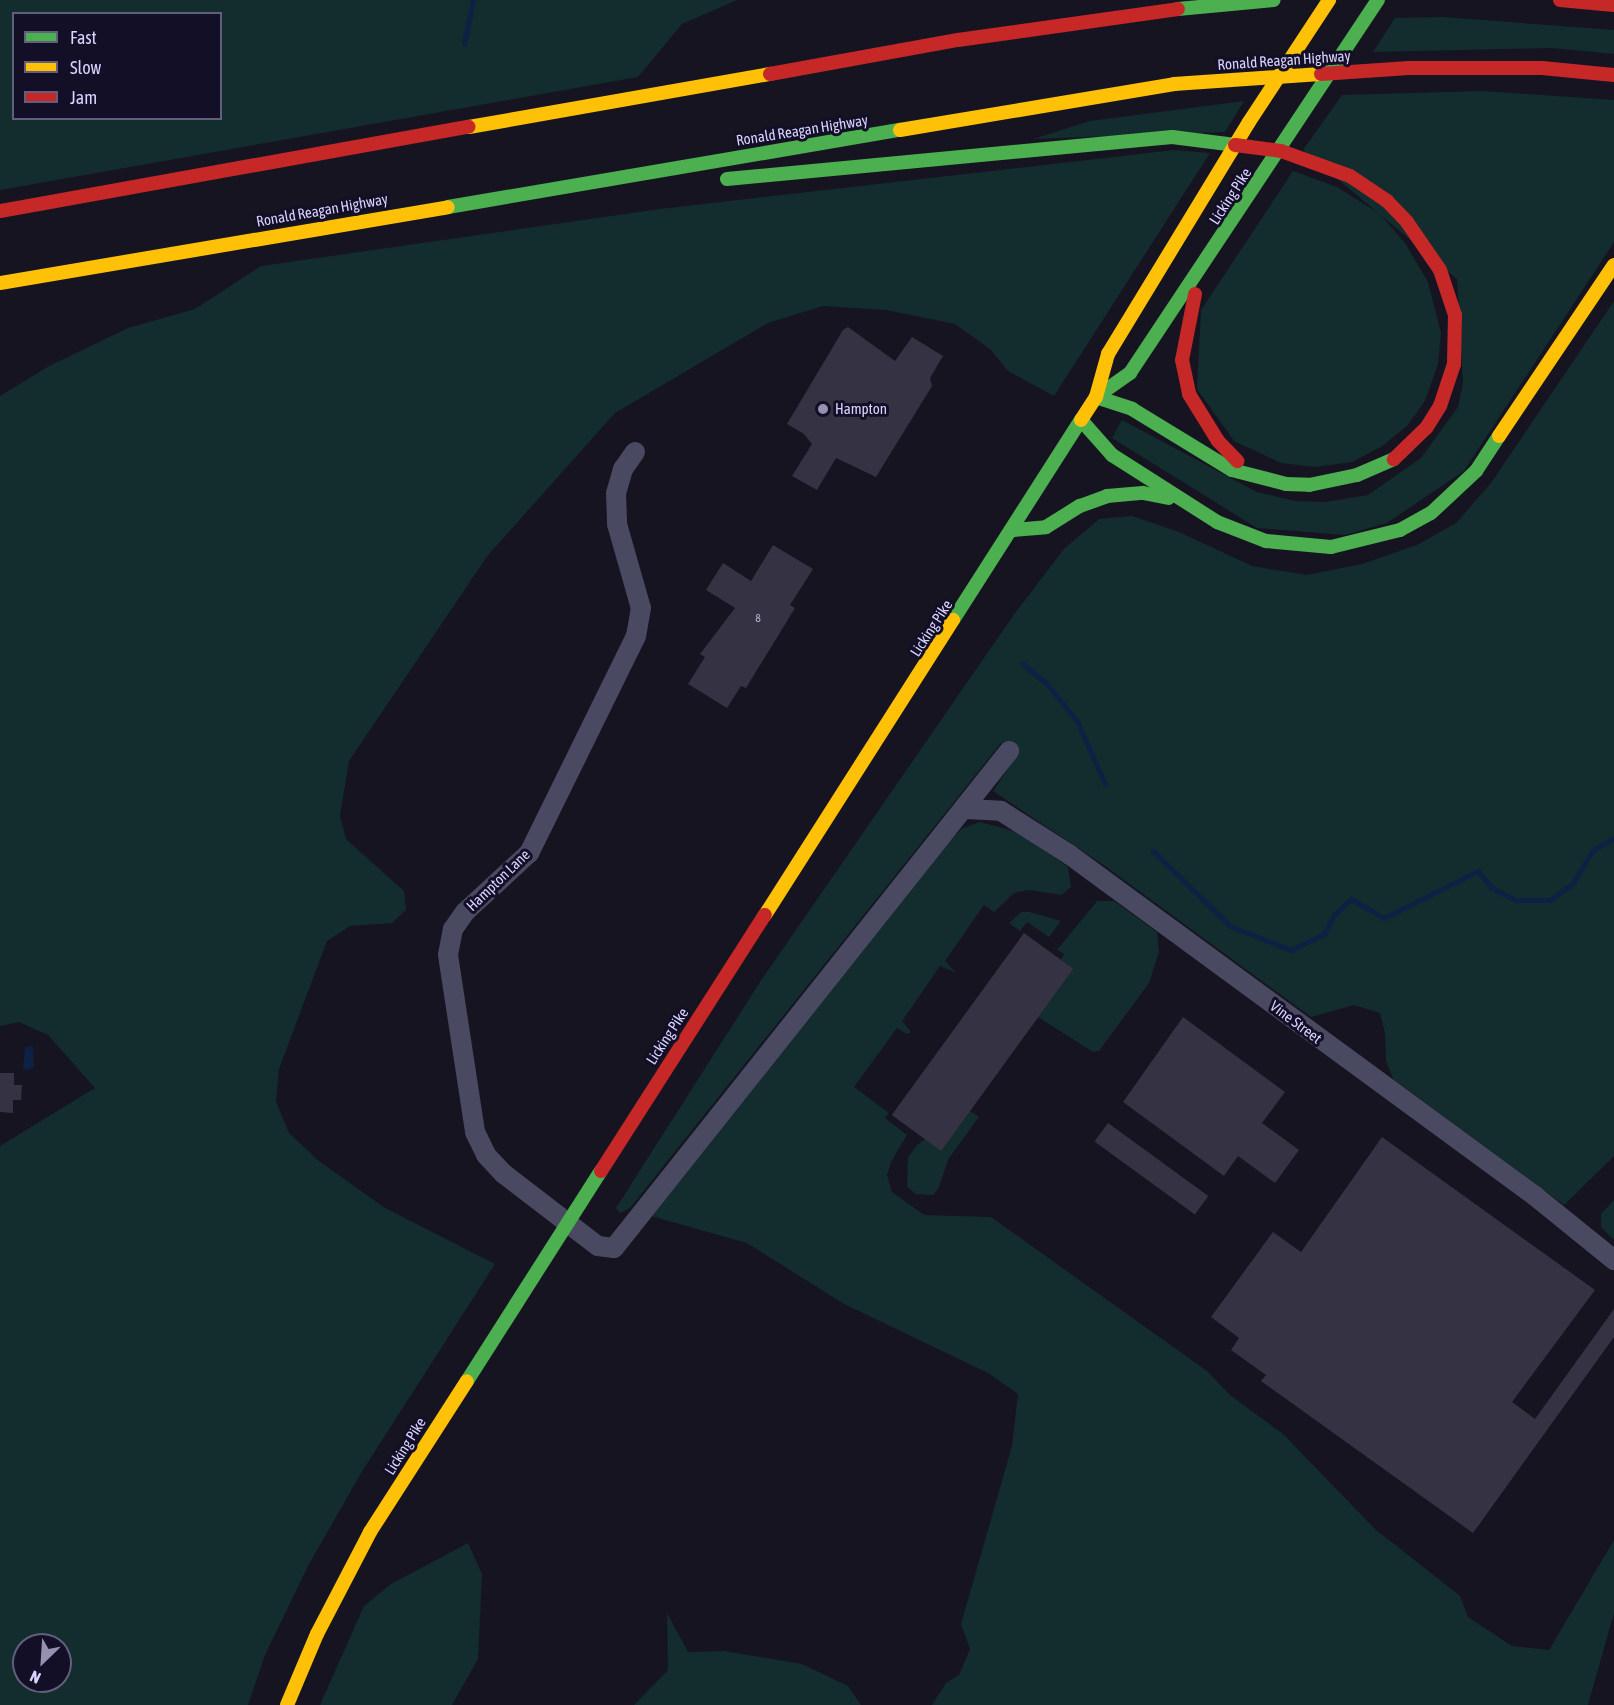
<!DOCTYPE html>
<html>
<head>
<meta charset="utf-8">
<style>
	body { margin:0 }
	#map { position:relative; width:1614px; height:1705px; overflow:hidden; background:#161421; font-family:"Asap Condensed",sans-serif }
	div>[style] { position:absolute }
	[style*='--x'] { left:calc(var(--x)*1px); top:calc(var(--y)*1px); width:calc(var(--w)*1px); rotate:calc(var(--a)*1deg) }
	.green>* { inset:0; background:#132c2d }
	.water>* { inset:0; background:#0d2144 }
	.stream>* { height:5px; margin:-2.5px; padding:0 2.5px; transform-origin:2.5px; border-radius:2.5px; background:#0d2144 }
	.building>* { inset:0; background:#343243; transform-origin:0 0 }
	.street>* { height:20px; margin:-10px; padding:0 10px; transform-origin:10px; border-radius:10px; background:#4a4962 }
	.fast>* { height:14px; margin:-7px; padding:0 7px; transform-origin:7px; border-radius:7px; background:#4caf50 }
	.slow>* { height:14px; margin:-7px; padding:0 7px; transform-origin:7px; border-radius:7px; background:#ffc107 }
	.jam>* { height:14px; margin:-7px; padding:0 7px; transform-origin:7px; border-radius:7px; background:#c62828 }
	.dots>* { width:16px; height:16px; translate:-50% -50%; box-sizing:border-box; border:3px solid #130f26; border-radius:50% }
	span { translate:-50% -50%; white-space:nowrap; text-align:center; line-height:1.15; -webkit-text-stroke:6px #130f26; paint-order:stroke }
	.number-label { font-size:12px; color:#b0acd0 }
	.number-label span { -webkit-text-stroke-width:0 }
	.street-label { font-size:15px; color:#d9d4ff }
	.poi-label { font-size:15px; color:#d9d4ff }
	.left { translate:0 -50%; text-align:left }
	.legend { position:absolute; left:12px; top:12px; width:210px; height:108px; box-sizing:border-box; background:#130f26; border:2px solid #625e7d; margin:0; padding:8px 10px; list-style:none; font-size:18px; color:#d9d4ff }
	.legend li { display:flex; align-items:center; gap:12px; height:30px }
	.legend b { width:30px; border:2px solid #625e7d }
	.north { position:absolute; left:12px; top:1633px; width:60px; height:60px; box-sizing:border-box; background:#130f26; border:2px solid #625e7d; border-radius:50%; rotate:205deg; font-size:16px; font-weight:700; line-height:24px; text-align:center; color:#d9d4ff }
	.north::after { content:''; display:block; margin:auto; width:21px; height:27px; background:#9591b1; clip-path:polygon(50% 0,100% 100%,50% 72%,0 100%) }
</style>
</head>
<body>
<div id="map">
	<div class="green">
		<div style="clip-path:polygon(evenodd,0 0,737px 0,682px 24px,638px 77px,0 190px,0 0,14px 14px,220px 14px,220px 118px,14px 118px,14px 14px)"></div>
		<div style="clip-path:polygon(1443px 17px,1614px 30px,1614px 54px,1552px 48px,1373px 52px,1395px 18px)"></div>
		<div style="clip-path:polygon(1482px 91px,1614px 100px,1614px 242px,1464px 471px,1387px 523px,1345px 535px,1257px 528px,1112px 438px,1122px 420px,1257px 492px,1295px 501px,1325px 502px,1368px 495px,1421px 458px,1458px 407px,1463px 383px,1457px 279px,1303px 150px,1342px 95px)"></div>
		<div style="clip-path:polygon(1244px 101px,1225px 132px,1033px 139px,1090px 121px)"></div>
		<div style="clip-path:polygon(evenodd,1174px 150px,1210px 153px,1054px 396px,1008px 371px,990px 349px,955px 324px,886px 310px,823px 306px,768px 323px,615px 413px,488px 555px,349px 761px,340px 816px,346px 839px,404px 891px,406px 910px,392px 923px,350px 926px,327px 941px,279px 1069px,276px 1102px,289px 1133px,319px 1161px,385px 1208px,495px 1264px,361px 1473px,308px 1566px,265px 1655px,248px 1705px,0 1705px,0 1146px,95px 1088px,48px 1035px,19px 1022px,0 1026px,0 396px,49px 366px,128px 328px,195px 309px,261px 266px,660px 209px,1174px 150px,24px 1645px,60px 1645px,60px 1681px,24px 1681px,24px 1645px)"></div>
		<div style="clip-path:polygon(1293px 171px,1337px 187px,1380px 214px,1405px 243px,1428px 282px,1441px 333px,1438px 364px,1425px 401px,1407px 426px,1381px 447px,1352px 462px,1315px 467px,1281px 463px,1234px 441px,1197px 389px,1201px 310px)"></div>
		<div style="clip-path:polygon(1614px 301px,1614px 1156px,1564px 1205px,1393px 1079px,1386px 1061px,1385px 1033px,1380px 1013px,1354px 1005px,1311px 1017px,1105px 866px,993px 791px,1017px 755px,1001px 743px,630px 1208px,620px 1213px,616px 1208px,760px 982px,1015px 613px,1064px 549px,1099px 519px,1132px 516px,1179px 532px,1252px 566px,1307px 575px,1362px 564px,1417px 545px,1456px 523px,1491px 483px)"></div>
		<div style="clip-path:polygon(980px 822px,1018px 832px,1050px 854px,1068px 867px,1071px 887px,1061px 895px,1029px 890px,1014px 893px,994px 912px,984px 905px,945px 961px,956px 973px,940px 966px,902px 1021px,911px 1032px,907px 1034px,897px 1028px,854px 1087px,889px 1113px,885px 1118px,907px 1135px,891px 1162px,887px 1175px,892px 1192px,924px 1215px,991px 1217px,1207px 1371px,1230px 1395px,1283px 1434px,1375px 1529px,1460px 1596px,1468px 1617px,1512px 1646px,1549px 1650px,1614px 1540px,1614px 1613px,1588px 1705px,932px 1705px,946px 1683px,959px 1675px,970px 1649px,961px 1624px,1012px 1446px,1018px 1394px,988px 1373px,844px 1304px,747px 1243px,651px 1216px,942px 848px,963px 828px)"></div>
		<div style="clip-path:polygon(1097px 901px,1114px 901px,1157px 932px,1159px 952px,1149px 983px,1099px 1051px,1093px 1052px,1038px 1017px,1073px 969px,1061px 960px,1064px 954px,1057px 950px)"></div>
		<div style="clip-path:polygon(1021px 912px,1030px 912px,1061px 921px,1049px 937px,1027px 922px,1020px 931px,1009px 923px)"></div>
		<div style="clip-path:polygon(970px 1111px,979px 1117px,949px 1158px,938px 1189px,933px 1195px,916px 1194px,907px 1187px,908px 1157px,918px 1144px)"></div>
		<div style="clip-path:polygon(1614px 1200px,1614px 1240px,1601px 1227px,1601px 1214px)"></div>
		<div style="clip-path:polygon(468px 1543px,482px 1574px,478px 1659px,452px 1705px,320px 1705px,364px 1606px,391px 1584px)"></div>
		<div style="clip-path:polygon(667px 1613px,688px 1652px,724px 1651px,802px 1664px,848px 1686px,861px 1705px,634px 1705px,668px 1670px)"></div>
	</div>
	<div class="water">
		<div style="clip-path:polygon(33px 1046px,34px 1067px,27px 1070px,23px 1068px,25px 1047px)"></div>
	</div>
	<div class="stream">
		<div style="--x:464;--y:44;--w:45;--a:-78.4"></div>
		<div style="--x:1023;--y:664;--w:30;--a:40"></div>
		<div style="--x:1046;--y:683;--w:49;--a:50.8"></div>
		<div style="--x:1077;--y:721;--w:69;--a:66"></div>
		<div style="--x:1153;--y:851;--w:107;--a:44.2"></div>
		<div style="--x:1230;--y:926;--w:66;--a:21.5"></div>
		<div style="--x:1291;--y:950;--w:37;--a:-26"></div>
		<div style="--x:1324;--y:934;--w:21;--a:-62"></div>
		<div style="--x:1334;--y:915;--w:23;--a:-43"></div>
		<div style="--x:1351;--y:899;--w:38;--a:30"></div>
		<div style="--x:1384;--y:918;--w:105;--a:-26.6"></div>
		<div style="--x:1478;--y:871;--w:22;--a:51"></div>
		<div style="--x:1492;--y:888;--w:27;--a:27"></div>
		<div style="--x:1516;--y:900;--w:34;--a:0"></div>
		<div style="--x:1550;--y:900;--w:29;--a:-36"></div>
		<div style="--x:1573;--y:883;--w:39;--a:-59"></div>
		<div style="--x:1593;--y:850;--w:24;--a:-30"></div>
	</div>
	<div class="building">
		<div style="clip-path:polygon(848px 327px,895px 361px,912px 337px,943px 356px,930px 378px,932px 386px,876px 477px,836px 458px,817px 490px,792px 476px,812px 444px,804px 434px,787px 424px,843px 330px)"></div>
		<div style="clip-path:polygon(773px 545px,813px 569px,790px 605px,795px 608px,746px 688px,741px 686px,727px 708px,688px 684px,705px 657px,700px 654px,735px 608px,706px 590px,723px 563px,751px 581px)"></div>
		<div style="left:1024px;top:933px;width:61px;height:225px;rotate:36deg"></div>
		<div style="clip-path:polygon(1183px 1017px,1285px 1092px,1262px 1123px,1299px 1150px,1275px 1183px,1238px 1156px,1224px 1176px,1123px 1102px)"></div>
		<div style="clip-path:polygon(0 1073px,14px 1073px,14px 1085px,22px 1085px,21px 1100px,13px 1100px,13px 1113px,0 1112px)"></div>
		<div style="left:1108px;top:1123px;width:124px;height:23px;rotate:36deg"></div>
		<div style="clip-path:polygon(1382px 1137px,1595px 1290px,1512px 1402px,1535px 1419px,1614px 1309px,1614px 1337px,1473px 1533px,1261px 1381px,1266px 1375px,1231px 1350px,1239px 1338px,1211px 1317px,1273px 1232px,1301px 1252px)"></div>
	</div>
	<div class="street">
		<div style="--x:635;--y:452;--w:21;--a:125"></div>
		<div style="--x:623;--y:469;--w:25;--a:106"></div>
		<div style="--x:616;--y:493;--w:31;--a:88"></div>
		<div style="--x:617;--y:524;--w:87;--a:74.1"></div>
		<div style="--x:641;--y:608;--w:28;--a:100"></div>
		<div style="--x:636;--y:636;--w:242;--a:116.2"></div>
		<div style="--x:529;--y:853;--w:87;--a:137.3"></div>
		<div style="--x:465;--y:912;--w:21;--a:125"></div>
		<div style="--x:453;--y:929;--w:26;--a:101"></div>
		<div style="--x:448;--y:955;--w:179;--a:81.3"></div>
		<div style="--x:475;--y:1132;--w:25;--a:64"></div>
		<div style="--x:486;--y:1155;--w:26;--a:47"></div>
		<div style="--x:504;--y:1174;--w:118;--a:37.5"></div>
		<div style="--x:598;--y:1246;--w:16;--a:7"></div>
		<div style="--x:614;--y:1248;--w:635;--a:-51.52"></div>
		<div style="--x:966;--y:809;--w:35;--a:3"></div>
		<div style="--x:1001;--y:811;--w:82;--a:32.5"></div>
		<div style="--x:1070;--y:855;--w:577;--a:36.25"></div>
		<div style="--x:1535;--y:1196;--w:102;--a:39"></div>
	</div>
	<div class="fast">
		<div style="--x:1178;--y:9;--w:96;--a:-5.4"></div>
		<div style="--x:727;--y:179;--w:447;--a:-5.4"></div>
		<div style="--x:1172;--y:137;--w:64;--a:7.2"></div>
		<div style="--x:448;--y:207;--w:459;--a:-9.7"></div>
		<div style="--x:1096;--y:397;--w:38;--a:18"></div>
		<div style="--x:1132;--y:409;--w:117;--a:31.4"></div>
		<div style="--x:1232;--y:470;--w:56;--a:14.5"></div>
		<div style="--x:1286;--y:484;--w:23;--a:2"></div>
		<div style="--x:1309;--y:485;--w:49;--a:-11.8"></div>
		<div style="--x:1357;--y:475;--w:40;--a:-23.4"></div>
		<div style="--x:1096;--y:397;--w:42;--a:-35.2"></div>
		<div style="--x:1130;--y:373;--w:448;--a:-56.4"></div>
		<div style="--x:1081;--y:420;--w:47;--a:48.5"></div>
		<div style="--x:1112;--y:455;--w:125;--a:32.5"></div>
		<div style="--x:1217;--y:522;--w:53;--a:21.2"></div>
		<div style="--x:1266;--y:541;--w:65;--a:5.3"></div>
		<div style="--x:1331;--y:547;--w:71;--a:-13.8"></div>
		<div style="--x:1400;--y:530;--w:35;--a:-29"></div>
		<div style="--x:1431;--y:513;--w:62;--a:-43"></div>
		<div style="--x:1476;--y:471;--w:42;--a:-56.7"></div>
		<div style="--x:1014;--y:530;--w:32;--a:-5"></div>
		<div style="--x:1046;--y:527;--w:40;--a:-32"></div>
		<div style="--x:1080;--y:506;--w:29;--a:-20"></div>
		<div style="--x:1107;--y:496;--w:36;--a:-5"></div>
		<div style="--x:1143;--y:493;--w:26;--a:11"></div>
		<div style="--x:953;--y:620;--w:237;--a:-57.4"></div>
		<div style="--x:467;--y:1381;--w:249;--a:-57.5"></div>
	</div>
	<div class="slow">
		<div style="--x:469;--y:127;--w:306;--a:-10"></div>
		<div style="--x:900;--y:130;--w:278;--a:-9.5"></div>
		<div style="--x:1174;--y:84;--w:147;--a:-3.9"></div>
		<div style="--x:0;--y:283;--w:454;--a:-9.6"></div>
		<div style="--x:1081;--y:420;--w:27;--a:-57"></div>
		<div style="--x:1096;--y:397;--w:45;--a:-74.4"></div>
		<div style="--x:1108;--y:354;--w:271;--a:-58.7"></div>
		<div style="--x:1249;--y:122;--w:146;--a:-56.7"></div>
		<div style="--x:1499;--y:436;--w:206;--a:-56.1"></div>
		<div style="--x:765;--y:915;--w:350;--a:-57.5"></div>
		<div style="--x:287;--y:1705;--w:77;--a:-67.1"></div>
		<div style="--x:317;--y:1634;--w:115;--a:-62.5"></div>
		<div style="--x:370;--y:1532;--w:179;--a:-57.3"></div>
	</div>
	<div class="jam">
		<div style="--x:1560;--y:0;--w:54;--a:5.3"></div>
		<div style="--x:770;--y:74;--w:191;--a:-10.3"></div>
		<div style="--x:958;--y:40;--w:222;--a:-8"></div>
		<div style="--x:1321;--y:74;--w:88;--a:-3.9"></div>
		<div style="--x:1409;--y:68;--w:133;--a:0"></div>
		<div style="--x:1542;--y:68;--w:72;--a:5.6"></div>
		<div style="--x:1235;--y:145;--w:46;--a:7.4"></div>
		<div style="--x:1281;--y:151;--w:73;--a:19.9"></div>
		<div style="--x:1350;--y:176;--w:45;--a:34"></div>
		<div style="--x:1387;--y:201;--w:29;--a:46"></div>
		<div style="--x:1407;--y:222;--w:58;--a:55.5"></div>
		<div style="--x:1440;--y:270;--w:47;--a:71.6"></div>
		<div style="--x:1455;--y:315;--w:49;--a:91.2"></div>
		<div style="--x:1454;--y:364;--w:44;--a:108.4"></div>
		<div style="--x:1440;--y:406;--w:26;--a:122"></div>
		<div style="--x:1426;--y:428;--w:45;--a:135.9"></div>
		<div style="--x:0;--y:211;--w:476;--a:-10.2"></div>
		<div style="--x:1195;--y:294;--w:67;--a:101.1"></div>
		<div style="--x:1182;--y:360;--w:35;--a:78"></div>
		<div style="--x:1189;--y:394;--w:55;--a:58.3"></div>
		<div style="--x:1218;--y:441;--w:28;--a:46"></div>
		<div style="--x:601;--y:1171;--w:304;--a:-57.4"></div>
	</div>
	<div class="dots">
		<div style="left:823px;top:409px;background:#9591b1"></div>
	</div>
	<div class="number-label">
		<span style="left:758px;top:619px">8</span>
	</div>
	<div class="street-label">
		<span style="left:1284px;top:60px;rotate:-4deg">Ronald Reagan Highway</span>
		<span style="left:802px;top:130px;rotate:-9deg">Ronald Reagan Highway</span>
		<span style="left:1230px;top:196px;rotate:-57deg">Licking Pike</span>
		<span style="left:322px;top:210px;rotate:-10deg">Ronald Reagan Highway</span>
		<span style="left:931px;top:628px;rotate:-57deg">Licking Pike</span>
		<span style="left:498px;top:880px;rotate:-44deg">Hampton Lane</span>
		<span style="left:1296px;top:1022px;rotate:37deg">Vine Street</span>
		<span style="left:667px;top:1036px;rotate:-57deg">Licking Pike</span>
		<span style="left:405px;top:1446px;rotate:-58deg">Licking Pike</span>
	</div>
	<div class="poi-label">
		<span class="left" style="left:835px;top:409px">Hampton</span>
	</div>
	<ul class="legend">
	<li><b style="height:8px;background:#4caf50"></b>Fast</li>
	<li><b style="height:8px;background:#ffc107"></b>Slow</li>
	<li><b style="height:8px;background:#c62828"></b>Jam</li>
	</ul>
	<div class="north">N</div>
</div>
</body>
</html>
